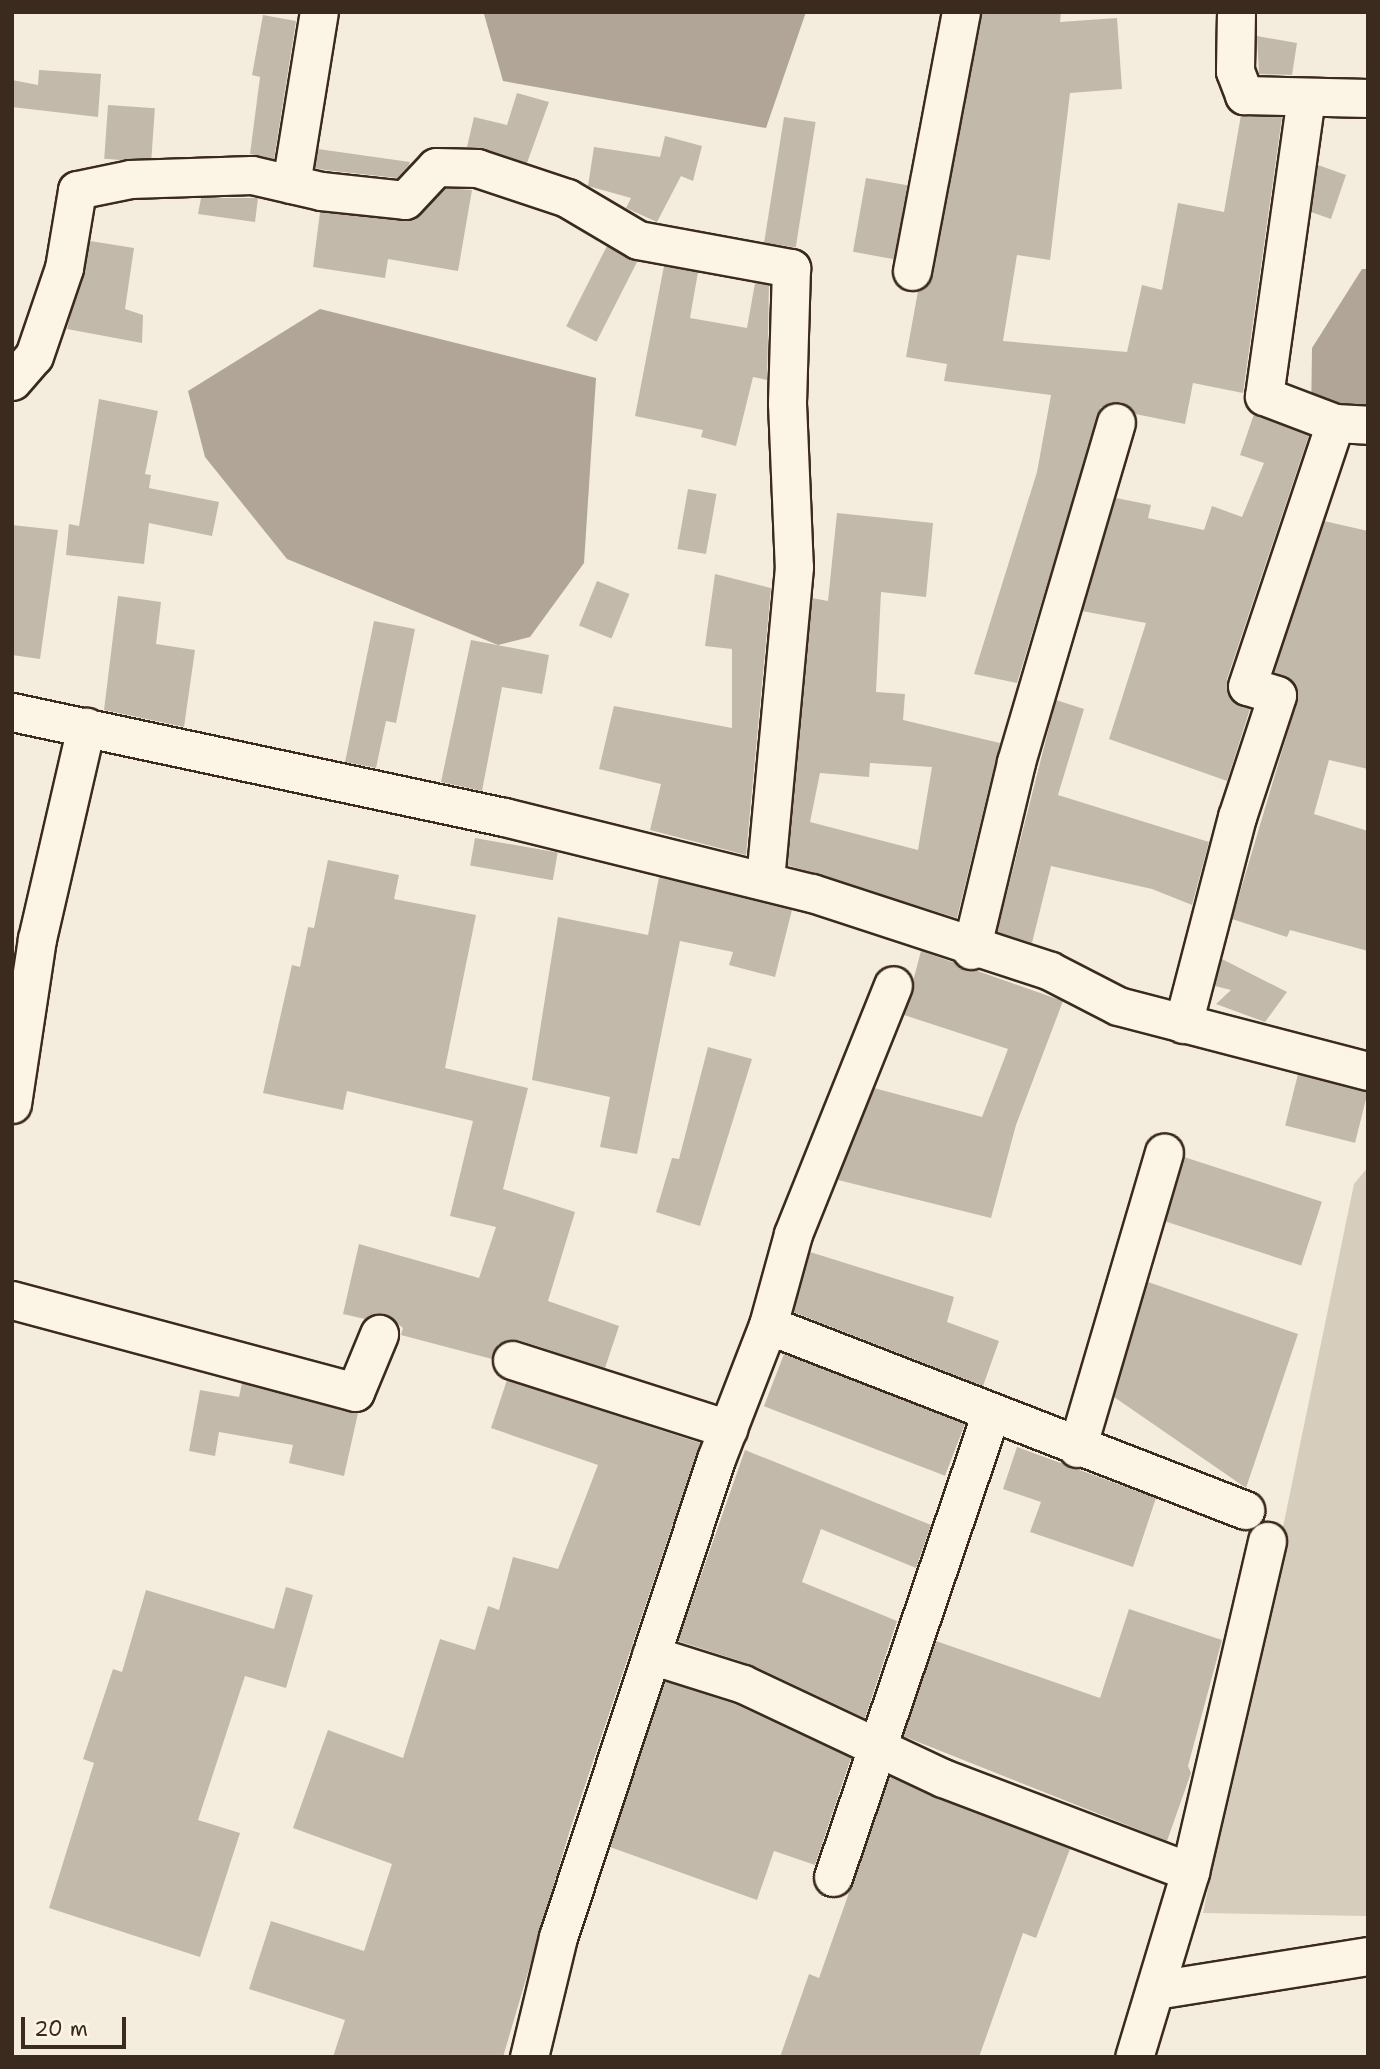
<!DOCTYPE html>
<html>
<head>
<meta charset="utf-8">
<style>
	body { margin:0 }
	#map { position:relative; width:1380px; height:2069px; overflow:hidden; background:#f4eddd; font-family:"Shantell Sans",sans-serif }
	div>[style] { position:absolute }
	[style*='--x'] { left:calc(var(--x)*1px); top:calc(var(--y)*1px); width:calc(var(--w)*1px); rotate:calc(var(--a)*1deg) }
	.green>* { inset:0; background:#d6cdbd }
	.water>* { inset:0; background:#b0a596 }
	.building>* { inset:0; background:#c3b9aa; transform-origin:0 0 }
	.roads { filter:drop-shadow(2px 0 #3b2a1e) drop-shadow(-2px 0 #3b2a1e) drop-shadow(0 2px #3b2a1e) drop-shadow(0 -2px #3b2a1e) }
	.minor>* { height:37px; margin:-18.5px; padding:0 18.5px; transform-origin:18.5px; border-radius:18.5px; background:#fcf5e5 }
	span { translate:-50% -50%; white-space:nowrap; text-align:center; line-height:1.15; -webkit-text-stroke:6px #fcf5e5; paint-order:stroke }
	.frame { position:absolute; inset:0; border:14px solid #3b2a1e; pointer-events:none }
	.scale { position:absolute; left:21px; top:2017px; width:105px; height:32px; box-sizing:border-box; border:4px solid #3b2a1e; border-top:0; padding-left:9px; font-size:21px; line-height:24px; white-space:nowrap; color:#3b2a1e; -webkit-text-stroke:5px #fcf5e5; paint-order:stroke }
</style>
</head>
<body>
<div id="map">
	<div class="green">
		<div style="clip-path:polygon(1368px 1167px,1368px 1916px,1203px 1913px,1354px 1184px)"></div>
	</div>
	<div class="water">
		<div style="clip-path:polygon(806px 12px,766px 128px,503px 81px,484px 14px)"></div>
		<div style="clip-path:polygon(1362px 269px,1368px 269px,1368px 428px,1311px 420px,1312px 348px)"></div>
		<div style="clip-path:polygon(320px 309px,596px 378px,584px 563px,530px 637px,498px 645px,287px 559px,205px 457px,188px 391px)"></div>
	</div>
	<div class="building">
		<div style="clip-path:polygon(981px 12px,1061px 12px,1060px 22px,1117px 18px,1122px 89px,1070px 93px,1050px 260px,1017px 255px,1003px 341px,1127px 352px,1142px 285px,1162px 290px,1178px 203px,1224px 212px,1241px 115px,1282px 117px,1243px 393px,1193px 383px,1185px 424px,1135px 414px,1121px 402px,1101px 407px,1017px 683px,974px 674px,1037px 472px,1051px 395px,944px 381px,947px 364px,906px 357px,918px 291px,933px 275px)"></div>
		<div style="clip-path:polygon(263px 15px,296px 21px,274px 159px,250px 154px,260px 77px,252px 75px)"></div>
		<div style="clip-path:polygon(1257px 36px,1297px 43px,1292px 75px,1259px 74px)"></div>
		<div style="clip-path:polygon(39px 70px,101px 74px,98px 117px,12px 107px,12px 80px,38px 85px)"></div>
		<div style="clip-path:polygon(517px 93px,549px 102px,527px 163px,467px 147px,474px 117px,507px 125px)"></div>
		<div style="left:108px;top:105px;width:47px;height:54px;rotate:4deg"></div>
		<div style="left:784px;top:117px;width:32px;height:127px;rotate:9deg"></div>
		<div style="clip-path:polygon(665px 136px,702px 146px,693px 181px,681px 176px,657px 222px,626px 208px,631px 198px,588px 186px,594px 147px,660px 157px)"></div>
		<div style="clip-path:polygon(318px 149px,410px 162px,409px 165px,397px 178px,325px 170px,315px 168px)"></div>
		<div style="clip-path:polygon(1318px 165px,1346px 175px,1331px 219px,1311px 212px)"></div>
		<div style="left:866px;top:178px;width:42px;height:75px;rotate:10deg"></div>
		<div style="clip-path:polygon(445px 188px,472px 190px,458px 271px,388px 259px,385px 278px,313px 267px,320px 212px,412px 220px)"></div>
		<div style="clip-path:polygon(201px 198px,258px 198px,255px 222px,198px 214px)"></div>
		<div style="clip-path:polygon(90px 241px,134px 248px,125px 309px,143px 315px,142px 343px,67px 329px)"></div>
		<div style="left:607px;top:246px;width:34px;height:90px;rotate:27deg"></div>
		<div style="clip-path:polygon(664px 266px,698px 272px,690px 318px,747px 328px,755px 283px,769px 285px,767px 380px,753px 377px,736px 446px,701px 437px,703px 430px,635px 416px)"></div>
		<div style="clip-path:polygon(99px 399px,158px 411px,145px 474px,151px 475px,149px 488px,219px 502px,212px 536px,149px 523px,144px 564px,66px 555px,69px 524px,79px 526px)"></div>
		<div style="clip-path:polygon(1254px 414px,1309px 435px,1227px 679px,1231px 700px,1250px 709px,1227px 781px,1109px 739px,1146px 623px,1082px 611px,1116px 498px,1151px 505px,1148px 518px,1204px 530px,1212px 506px,1242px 517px,1264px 463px,1240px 455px)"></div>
		<div style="left:688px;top:489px;width:29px;height:61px;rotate:10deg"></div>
		<div style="clip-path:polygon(evenodd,837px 513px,933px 523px,926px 597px,881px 592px,876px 692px,905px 694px,903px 720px,1000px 743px,957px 918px,787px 865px,812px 598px,828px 601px,837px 513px,870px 763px,932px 767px,918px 850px,810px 822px,820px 773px,869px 777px,870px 763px)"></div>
		<div style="clip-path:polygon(1324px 521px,1368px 531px,1368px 769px,1329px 760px,1314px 814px,1368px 831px,1368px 951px,1290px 930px,1287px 937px,1232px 919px,1297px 701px,1293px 681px,1274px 672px)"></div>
		<div style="clip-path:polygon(12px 525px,58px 530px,40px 659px,12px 655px)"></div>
		<div style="clip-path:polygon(715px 574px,771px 588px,746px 855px,650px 830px,661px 784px,599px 769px,614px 706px,732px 728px,732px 649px,705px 646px)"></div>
		<div style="left:597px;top:581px;width:35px;height:48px;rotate:22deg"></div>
		<div style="clip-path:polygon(118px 596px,161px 602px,156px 644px,195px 650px,184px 727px,104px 710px)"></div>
		<div style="clip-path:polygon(374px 621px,415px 629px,396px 723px,386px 721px,376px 768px,345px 762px)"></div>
		<div style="clip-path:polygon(471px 640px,549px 655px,542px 694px,502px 687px,482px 791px,441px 782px)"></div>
		<div style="clip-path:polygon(1056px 700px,1084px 709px,1058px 795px,1209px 842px,1192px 905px,1152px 889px,1051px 866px,1032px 943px,997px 932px)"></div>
		<div style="left:475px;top:838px;width:84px;height:28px;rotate:10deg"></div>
		<div style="clip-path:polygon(328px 860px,399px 875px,394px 899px,476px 915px,445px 1068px,528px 1088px,503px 1189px,575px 1212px,548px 1301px,619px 1326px,605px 1368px,518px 1340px,498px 1344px,492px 1359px,401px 1335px,403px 1328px,386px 1314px,365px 1319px,343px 1314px,359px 1244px,479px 1278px,496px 1227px,450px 1216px,473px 1121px,347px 1091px,343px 1110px,263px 1093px,292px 965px,300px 967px,308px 927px,314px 928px)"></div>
		<div style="clip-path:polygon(659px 877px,792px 910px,775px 977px,729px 965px,733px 952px,680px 941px,637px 1154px,600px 1147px,610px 1097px,532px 1080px,558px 917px,648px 935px)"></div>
		<div style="clip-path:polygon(921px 951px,1063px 1001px,1016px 1125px,991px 1218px,838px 1180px,874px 1088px,982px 1117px,1008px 1049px,904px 1015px)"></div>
		<div style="clip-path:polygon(1222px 959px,1287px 992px,1265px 1022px,1216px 1004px,1231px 990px,1215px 986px)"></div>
		<div style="clip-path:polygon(708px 1047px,752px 1059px,700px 1226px,656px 1212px,672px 1158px,679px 1159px)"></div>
		<div style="left:1298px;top:1074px;width:72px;height:53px;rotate:14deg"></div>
		<div style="left:1184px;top:1157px;width:145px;height:67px;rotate:18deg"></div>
		<div style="clip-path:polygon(810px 1252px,954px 1297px,947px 1322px,999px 1341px,983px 1386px,793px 1312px)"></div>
		<div style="clip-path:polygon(1148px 1282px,1298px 1334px,1246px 1488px,1114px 1397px)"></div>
		<div style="left:784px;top:1354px;width:194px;height:56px;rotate:21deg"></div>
		<div style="clip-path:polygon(507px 1380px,700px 1443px,569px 1833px,503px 2057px,333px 2057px,345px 2020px,249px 1989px,271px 1921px,364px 1951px,392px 1864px,293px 1828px,328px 1730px,403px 1758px,440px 1639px,475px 1650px,488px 1606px,499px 1610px,513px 1557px,558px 1569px,598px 1465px,491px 1428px)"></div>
		<div style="clip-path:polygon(242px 1383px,358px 1413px,344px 1476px,289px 1463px,293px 1445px,219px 1432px,215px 1456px,189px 1451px,200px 1390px,239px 1397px)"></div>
		<div style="clip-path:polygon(1017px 1447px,1156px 1498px,1133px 1567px,1030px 1532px,1041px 1502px,1003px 1489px)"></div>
		<div style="clip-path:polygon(745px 1450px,931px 1525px,916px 1568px,821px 1529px,802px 1582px,897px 1621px,865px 1718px,752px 1665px,678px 1641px)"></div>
		<div style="clip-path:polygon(286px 1587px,313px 1595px,286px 1688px,245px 1676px,198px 1820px,240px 1833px,200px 1957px,49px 1908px,94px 1763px,83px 1759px,113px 1669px,122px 1672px,146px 1590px,274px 1629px)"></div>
		<div style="clip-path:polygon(1129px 1609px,1222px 1640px,1188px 1766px,1191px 1773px,1167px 1841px,903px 1736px,936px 1641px,1100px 1698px)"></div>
		<div style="clip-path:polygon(665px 1681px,735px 1704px,851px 1758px,815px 1865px,774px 1851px,757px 1900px,610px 1847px)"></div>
		<div style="clip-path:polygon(890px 1776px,1070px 1849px,1036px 1938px,1023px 1933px,979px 2057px,780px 2057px,809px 1974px,819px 1978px)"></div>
	</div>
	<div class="roads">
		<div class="minor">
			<div style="--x:1236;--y:12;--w:59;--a:91"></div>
			<div style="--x:1235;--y:71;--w:26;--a:69"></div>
			<div style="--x:1244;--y:95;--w:124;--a:1.4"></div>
			<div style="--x:291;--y:184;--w:174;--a:-80.8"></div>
			<div style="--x:912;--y:271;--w:264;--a:-79.3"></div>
			<div style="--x:12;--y:381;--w:33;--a:-49"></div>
			<div style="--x:34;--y:356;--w:93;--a:-71.2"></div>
			<div style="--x:64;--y:268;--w:79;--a:-80.5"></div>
			<div style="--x:77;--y:190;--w:54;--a:-11.7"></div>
			<div style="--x:130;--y:179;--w:122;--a:-1.9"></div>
			<div style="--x:252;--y:175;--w:71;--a:13.1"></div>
			<div style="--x:321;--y:191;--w:84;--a:6.1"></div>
			<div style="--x:405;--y:200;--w:45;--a:-46.8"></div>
			<div style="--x:436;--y:167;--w:41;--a:1.4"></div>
			<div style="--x:477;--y:168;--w:95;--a:18.4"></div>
			<div style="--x:567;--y:198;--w:82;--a:30.6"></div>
			<div style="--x:638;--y:240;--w:156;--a:10.4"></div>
			<div style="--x:791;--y:268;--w:135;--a:91.7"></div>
			<div style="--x:787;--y:403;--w:164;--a:87.6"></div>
			<div style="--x:794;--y:567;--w:314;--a:95.3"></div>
			<div style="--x:1335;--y:423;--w:33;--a:3"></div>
			<div style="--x:12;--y:712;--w:503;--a:12.05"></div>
			<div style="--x:504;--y:817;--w:317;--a:13.9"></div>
			<div style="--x:812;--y:893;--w:250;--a:18.1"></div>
			<div style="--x:1050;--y:971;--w:76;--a:27.2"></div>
			<div style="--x:1118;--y:1006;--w:258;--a:14.6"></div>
			<div style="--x:971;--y:950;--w:193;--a:-76.5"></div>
			<div style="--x:1016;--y:762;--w:354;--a:-73.6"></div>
			<div style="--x:1183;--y:1024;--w:214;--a:-75.4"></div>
			<div style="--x:1237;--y:817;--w:128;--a:-71.8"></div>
			<div style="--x:1277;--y:695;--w:31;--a:-163"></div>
			<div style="--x:1247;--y:686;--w:277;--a:-71.5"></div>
			<div style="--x:1335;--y:423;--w:76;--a:-159.2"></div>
			<div style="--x:1264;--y:396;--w:300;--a:-82"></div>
			<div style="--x:12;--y:1104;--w:167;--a:-81.4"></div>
			<div style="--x:37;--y:939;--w:218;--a:-77"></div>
			<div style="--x:12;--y:1300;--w:355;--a:15"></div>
			<div style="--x:355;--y:1392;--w:63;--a:-67.5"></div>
			<div style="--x:768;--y:1325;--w:512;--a:21.2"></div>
			<div style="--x:512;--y:1360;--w:227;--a:17.7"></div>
			<div style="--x:1077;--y:1448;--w:308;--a:-73.6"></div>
			<div style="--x:651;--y:1655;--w:96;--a:17.5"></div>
			<div style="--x:743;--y:1684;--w:221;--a:25.2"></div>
			<div style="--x:943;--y:1778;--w:264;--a:20.8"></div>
			<div style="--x:1190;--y:1872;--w:193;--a:106.8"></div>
			<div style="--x:1190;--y:1872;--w:340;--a:-76.9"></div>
			<div style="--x:833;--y:1877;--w:489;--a:-71.2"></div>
			<div style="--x:1155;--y:1990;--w:216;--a:-9.1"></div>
			<div style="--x:529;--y:2057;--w:123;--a:-76.4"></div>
			<div style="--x:558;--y:1937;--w:503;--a:-71.71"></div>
			<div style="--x:716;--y:1459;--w:144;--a:-68.8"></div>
			<div style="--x:768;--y:1325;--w:94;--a:-74.6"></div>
			<div style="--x:793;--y:1234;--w:268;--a:-68.1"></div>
		</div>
	</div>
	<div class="frame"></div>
	<div class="scale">20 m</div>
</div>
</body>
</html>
